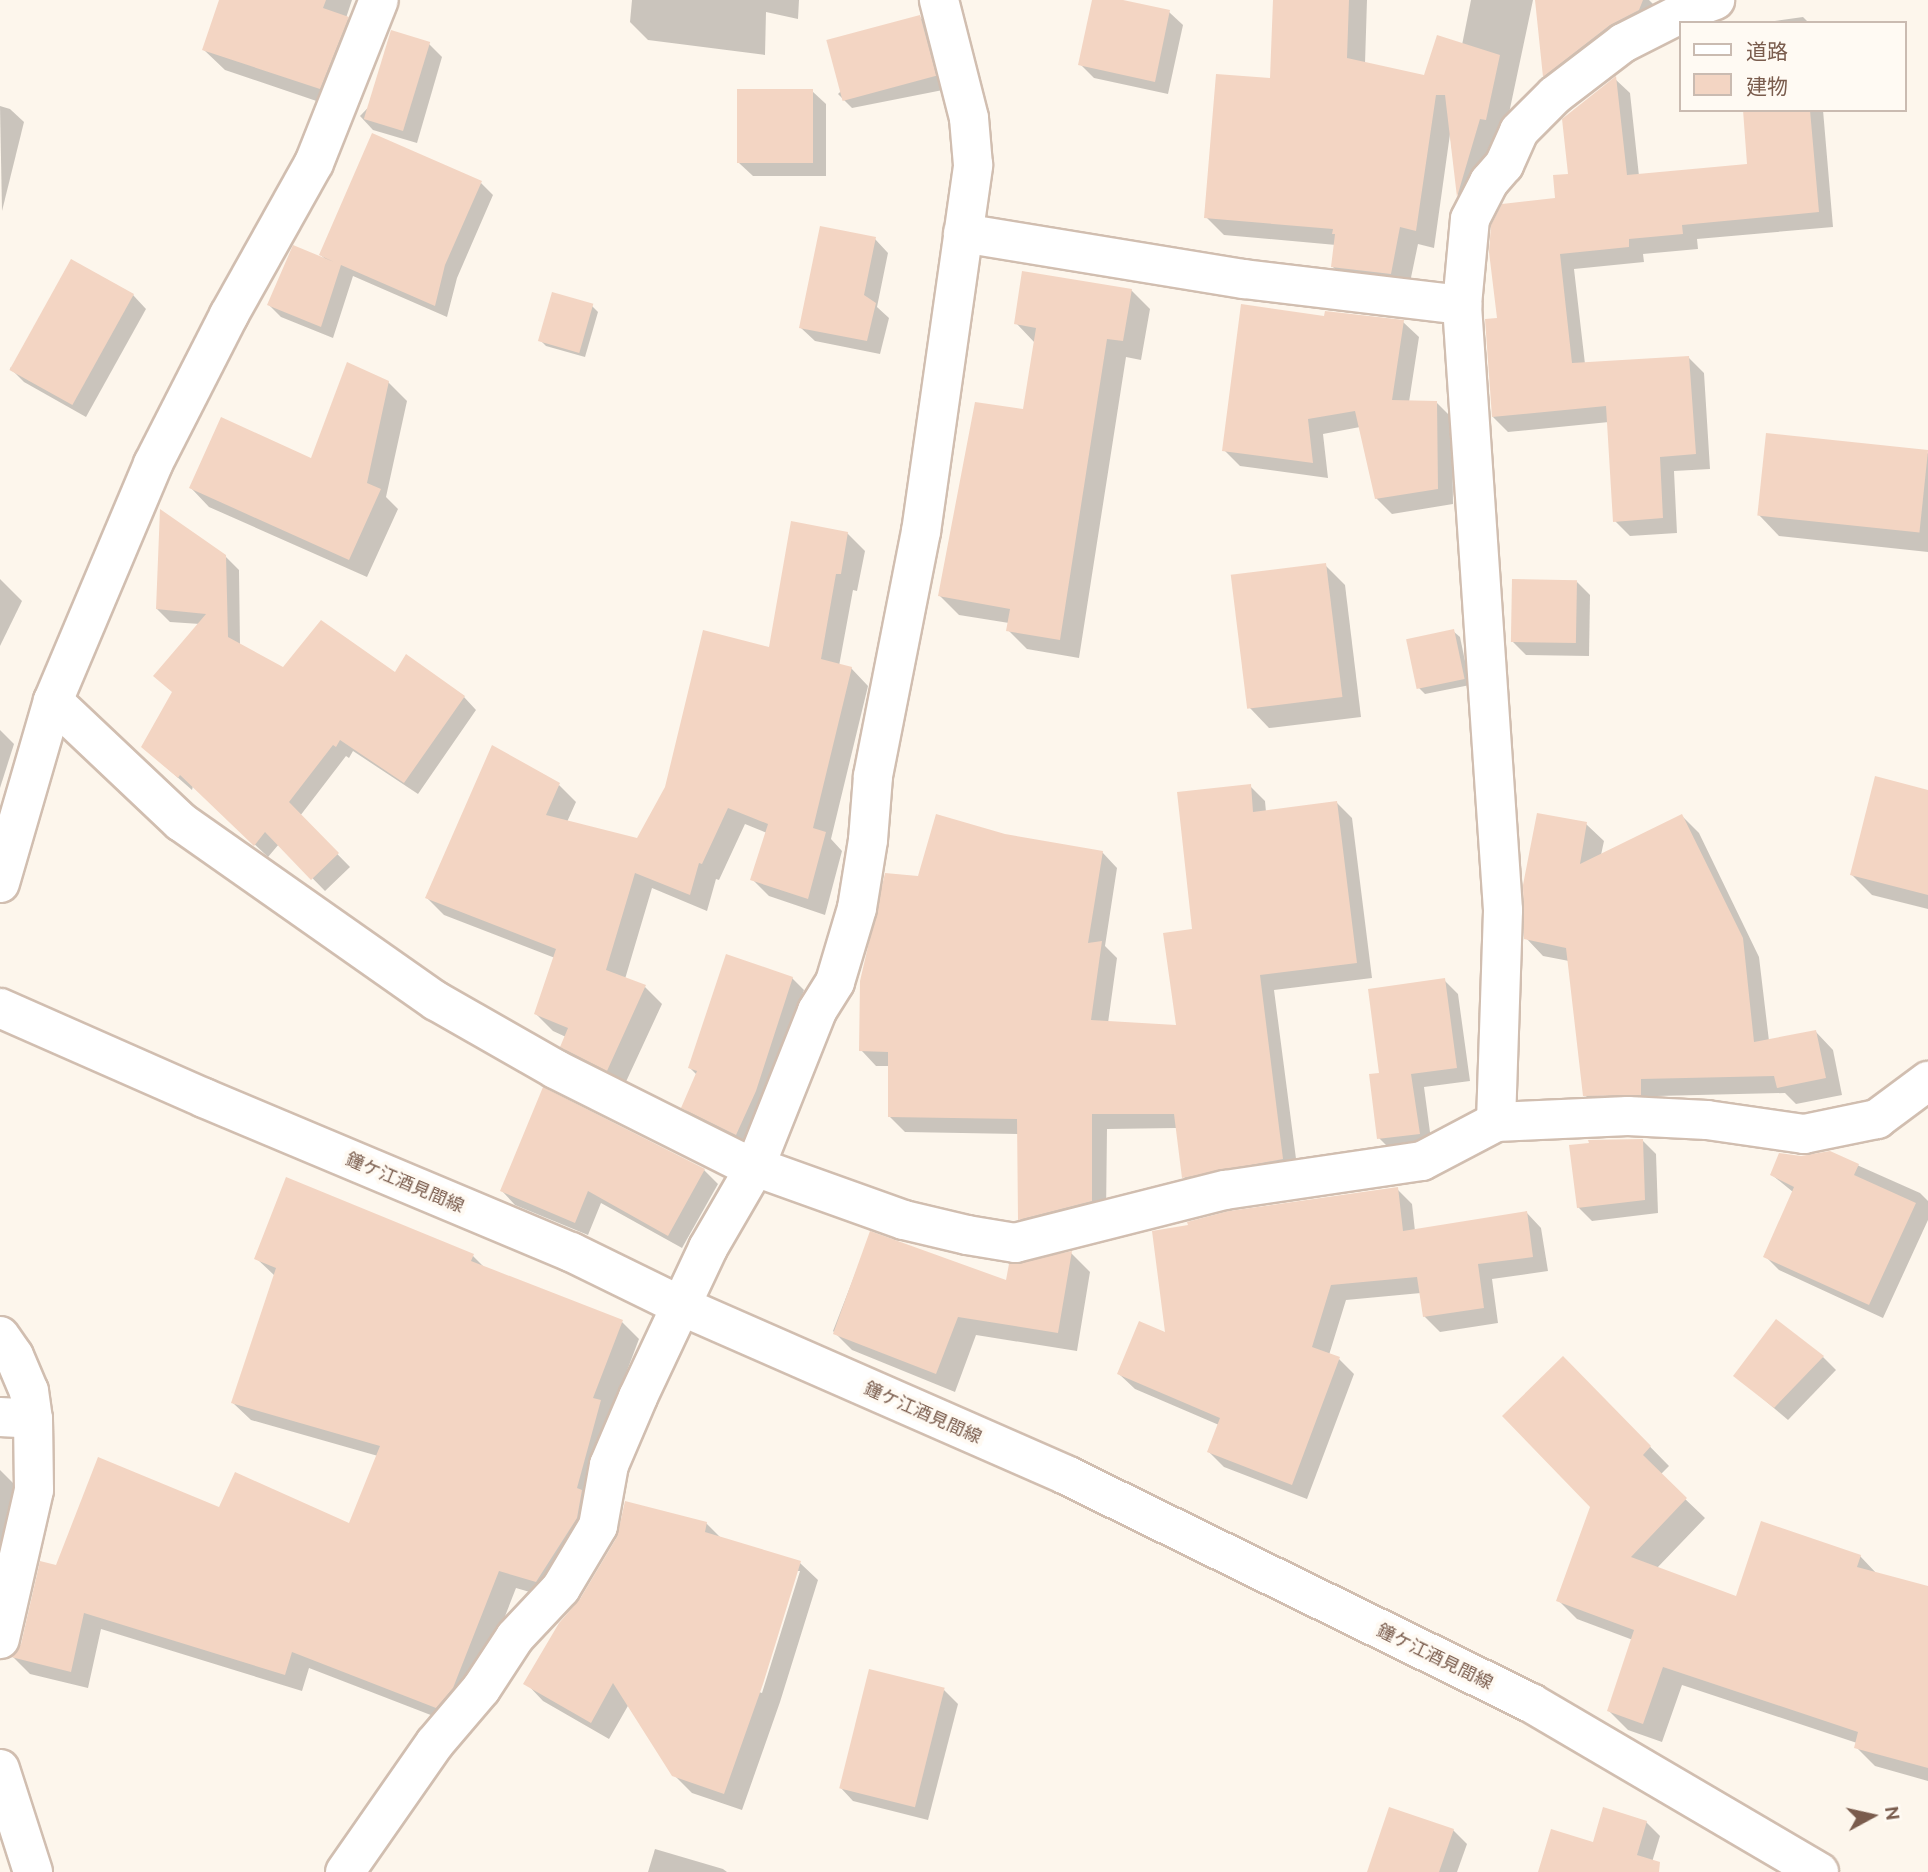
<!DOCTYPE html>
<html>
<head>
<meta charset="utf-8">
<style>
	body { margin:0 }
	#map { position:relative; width:1928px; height:1872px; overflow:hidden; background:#fdf6ec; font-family:Ubuntu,"Noto Sans JP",sans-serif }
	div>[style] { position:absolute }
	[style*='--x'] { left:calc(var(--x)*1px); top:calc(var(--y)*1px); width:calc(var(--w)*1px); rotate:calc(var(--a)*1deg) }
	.shadow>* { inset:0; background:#0003 }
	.building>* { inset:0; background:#f3d5c3; transform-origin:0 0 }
	.roads { filter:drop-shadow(2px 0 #d1beb0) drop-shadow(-2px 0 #d1beb0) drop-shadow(0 2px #d1beb0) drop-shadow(0 -2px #d1beb0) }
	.minor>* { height:38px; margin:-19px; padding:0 19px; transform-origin:19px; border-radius:19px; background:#fff }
	.secondary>* { height:38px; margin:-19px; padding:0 19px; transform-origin:19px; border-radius:19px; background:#fff }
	span { translate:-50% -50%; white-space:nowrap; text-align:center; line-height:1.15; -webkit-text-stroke:7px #fffaf3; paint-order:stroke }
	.street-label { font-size:18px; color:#7a5c4d }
	.legend { position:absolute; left:1679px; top:21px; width:228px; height:91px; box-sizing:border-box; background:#fffaf3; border:2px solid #cabbb1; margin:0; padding:9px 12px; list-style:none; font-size:21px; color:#7a5c4d }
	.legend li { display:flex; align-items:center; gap:14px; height:35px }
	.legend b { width:35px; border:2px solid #cabbb1 }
	.north { position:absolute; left:1837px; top:1781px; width:70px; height:70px; -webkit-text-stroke:5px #fffaf3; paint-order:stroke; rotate:82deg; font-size:19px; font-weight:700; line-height:28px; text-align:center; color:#7a5c4d }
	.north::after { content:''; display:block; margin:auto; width:24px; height:32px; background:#7a5c4d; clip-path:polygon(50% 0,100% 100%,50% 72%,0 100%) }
</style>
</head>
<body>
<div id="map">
	<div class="shadow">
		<div style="clip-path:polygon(221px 0,352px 0,346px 18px,368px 38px,340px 109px,225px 70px,204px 50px)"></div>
		<div style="clip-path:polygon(632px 0,799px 0,798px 19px,766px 12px,765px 55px,648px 40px,630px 22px)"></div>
		<div style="clip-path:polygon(1094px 0,1115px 0,1169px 12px,1183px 25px,1168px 94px,1094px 78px,1080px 64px)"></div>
		<div style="clip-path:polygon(1274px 0,1367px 0,1365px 64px,1425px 77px,1462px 45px,1471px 0,1533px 0,1504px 137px,1475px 213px,1458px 196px,1450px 134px,1434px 248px,1418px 244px,1408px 292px,1351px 285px,1333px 267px,1336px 245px,1224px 235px,1206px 217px,1271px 80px)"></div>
		<div style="clip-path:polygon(1536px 0,1649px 0,1665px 16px,1564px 96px,1544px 76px)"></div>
		<div style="clip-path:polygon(920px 17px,933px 31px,948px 89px,852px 108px,838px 94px)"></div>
		<div style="clip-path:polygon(1803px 17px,1809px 23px,1761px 23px)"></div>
		<div style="clip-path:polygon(429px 44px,442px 57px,417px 143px,373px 130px,360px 116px)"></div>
		<div style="clip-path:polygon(1615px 79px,1630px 93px,1639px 176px,1749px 165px,1744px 110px,1823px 110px,1833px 227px,1697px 239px,1698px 249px,1643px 254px,1644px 262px,1574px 269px,1585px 364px,1689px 358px,1704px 373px,1710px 469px,1674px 471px,1677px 533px,1630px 536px,1615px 521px,1609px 422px,1508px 432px,1493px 417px,1499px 320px)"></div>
		<div style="clip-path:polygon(812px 91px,826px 104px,826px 176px,753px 176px,739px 163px)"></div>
		<div style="clip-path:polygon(0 106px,10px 109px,24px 122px,2px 211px)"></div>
		<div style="clip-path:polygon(481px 183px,493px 195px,457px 278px,447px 317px,353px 276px,333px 338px,281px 317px,269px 305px,327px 261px,321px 255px)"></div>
		<div style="clip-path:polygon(875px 239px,888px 253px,877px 307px,889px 318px,880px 354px,815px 341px,801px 328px)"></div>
		<div style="clip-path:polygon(1131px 290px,1150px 309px,1141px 360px,1126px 357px,1079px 658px,1027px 649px,1008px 630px,1009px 623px,959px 615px,940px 596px,1024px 411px,1035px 343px,1016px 323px)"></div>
		<div style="clip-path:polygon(133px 295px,146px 309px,86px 417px,24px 382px,10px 368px)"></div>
		<div style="clip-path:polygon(592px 306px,598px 312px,585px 357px,546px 346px,540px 340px)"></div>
		<div style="clip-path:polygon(1326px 318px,1403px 322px,1419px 337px,1409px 402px,1436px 402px,1452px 418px,1453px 504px,1392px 514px,1376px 498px,1360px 427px,1323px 434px,1328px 478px,1240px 466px,1224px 450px)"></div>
		<div style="clip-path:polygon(388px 382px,407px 401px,386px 497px,398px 509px,367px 577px,209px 507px,191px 488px,312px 460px)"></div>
		<div style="clip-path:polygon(1928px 453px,1928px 552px,1779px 536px,1759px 515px)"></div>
		<div style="clip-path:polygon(847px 533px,865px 551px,857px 591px,853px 590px,839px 666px,851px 668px,868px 686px,831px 839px,842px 851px,825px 915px,769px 896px,752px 879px,767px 833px,745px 824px,719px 880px,716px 879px,707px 911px,652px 888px,625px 979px,645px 987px,662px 1004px,624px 1086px,579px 1064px,562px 1046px,566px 1037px,553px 1031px,536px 1014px,555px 958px,444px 915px,427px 898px,559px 785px,576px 802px,567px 822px,638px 840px)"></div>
		<div style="clip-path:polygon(225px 556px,239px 570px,240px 645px,284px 669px,396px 674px,464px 697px,476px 710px,418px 794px,353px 751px,349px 758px,346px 756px,300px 816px,350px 867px,325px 891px,279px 844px,268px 857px,193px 786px,192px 790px,143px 747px,174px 693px,155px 676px,200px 624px,170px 622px,157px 609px)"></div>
		<div style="clip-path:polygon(1325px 565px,1345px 585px,1361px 717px,1269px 728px,1249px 707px)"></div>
		<div style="clip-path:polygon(0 579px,22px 601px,0 646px)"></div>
		<div style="clip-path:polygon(1577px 582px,1590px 595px,1589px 656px,1526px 655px,1513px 642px)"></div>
		<div style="clip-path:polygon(1453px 631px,1460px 637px,1470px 685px,1425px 694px,1419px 688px)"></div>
		<div style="clip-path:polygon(0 730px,14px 744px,0 788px)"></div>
		<div style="clip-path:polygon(1250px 786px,1265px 801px,1266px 812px,1337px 803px,1352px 818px,1372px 978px,1274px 990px,1298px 1174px,1199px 1193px,1184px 1177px,1177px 1128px,1107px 1129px,1106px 1216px,1035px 1234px,1020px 1219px,1019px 1134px,905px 1132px,889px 1116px,890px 1066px,876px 1066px,861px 1050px,919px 878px,1005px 836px,1102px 852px,1117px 868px,1105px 946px,1117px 958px,1108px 1023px,1178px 1027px,1194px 930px)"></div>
		<div style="clip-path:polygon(1928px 792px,1928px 909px,1872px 895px,1852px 875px)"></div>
		<div style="clip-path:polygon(1682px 816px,1699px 833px,1759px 957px,1769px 1041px,1816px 1032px,1833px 1050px,1842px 1095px,1796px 1104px,1785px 1093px,1657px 1096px,1658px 1112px,1603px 1113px,1585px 1095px,1569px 961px,1543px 956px,1526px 938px,1586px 824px,1604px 841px,1601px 855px)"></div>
		<div style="clip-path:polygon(792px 978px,804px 990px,748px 1145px,695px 1119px,683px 1107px,697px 1075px,690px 1068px)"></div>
		<div style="clip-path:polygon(1444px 980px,1458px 994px,1470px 1081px,1424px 1087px,1432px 1147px,1393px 1152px,1379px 1138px,1381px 1074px)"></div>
		<div style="clip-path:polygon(1642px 1140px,1656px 1154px,1658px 1213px,1592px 1221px,1578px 1207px)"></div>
		<div style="clip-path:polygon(1830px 1153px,1920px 1193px,1928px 1201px,1928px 1220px,1883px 1318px,1779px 1270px,1765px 1256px,1793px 1192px,1772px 1175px,1801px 1157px)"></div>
		<div style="clip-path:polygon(704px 1170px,718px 1184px,682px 1248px,601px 1203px,588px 1235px,515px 1205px,502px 1191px)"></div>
		<div style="clip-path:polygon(1397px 1189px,1412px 1204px,1415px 1231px,1526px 1212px,1541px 1228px,1548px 1271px,1492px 1279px,1498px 1323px,1440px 1332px,1424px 1316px,1421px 1293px,1346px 1300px,1329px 1355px,1339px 1359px,1354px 1374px,1307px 1499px,1224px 1467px,1209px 1452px,1219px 1425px,1135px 1389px,1119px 1374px,1167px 1335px)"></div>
		<div style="clip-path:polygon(871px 1233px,1008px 1282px,1071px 1253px,1090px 1272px,1077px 1351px,976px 1335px,955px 1392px,852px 1350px,833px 1331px)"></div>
		<div style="clip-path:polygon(473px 1256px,486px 1269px,622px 1322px,639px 1339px,611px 1413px,617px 1419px,554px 1599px,516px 1588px,470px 1706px,454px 1724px,309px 1668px,302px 1691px,101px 1629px,88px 1688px,30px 1674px,13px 1657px,23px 1645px,57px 1567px,220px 1509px,349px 1525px,378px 1456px,251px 1420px,233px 1403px,275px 1276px,256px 1258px)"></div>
		<div style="clip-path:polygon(1823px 1357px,1836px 1370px,1788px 1420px,1735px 1375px)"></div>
		<div style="clip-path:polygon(1563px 1358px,1669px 1466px,1660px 1475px,1705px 1518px,1657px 1568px,1737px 1598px,1860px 1556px,1878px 1575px,1928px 1588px,1928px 1781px,1875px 1766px,1856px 1747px,1857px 1743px,1682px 1685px,1662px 1742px,1628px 1730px,1609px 1711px,1633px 1640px,1577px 1619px,1558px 1600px,1593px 1506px)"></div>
		<div style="clip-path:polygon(0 1470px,15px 1485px,0 1632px)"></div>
		<div style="clip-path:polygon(evenodd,706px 1523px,722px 1539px,800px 1563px,818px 1580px,780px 1702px,742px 1810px,692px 1793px,674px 1775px,629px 1704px,609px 1739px,543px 1701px,526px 1683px,706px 1523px,796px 1571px,800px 1571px,762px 1693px,759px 1692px,796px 1571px)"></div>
		<div style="clip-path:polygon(944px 1690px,958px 1704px,928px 1820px,853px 1801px,840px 1787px)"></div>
		<div style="clip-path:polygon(1646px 1822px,1660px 1836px,1649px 1872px,1540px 1872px)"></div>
		<div style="clip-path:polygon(1453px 1830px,1467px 1844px,1457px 1872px,1368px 1872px)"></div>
		<div style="clip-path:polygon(655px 1849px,723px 1869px,727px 1872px,648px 1872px)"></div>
	</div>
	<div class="building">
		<div style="clip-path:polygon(219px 0,326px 0,323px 8px,349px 17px,320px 89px,202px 50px)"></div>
		<div style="clip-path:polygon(1092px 0,1123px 0,1170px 10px,1155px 82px,1078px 65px)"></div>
		<div style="clip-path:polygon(1273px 0,1349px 0,1347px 58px,1424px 75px,1437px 35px,1500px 55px,1486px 120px,1480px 119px,1457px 197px,1445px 95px,1436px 95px,1416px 231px,1400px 227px,1391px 274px,1331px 267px,1335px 234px,1332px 234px,1333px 229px,1204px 218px,1216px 74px,1270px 78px)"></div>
		<div style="clip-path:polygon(1535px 0,1643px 0,1639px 10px,1610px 25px,1543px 77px)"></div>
		<div style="left:920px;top:15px;width:63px;height:97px;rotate:75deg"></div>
		<div style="left:391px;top:30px;width:41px;height:93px;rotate:17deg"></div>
		<div style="clip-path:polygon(1616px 76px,1627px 175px,1747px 164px,1743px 110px,1810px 110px,1819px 212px,1682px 225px,1683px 234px,1629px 239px,1629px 247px,1560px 254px,1572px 363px,1689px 356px,1696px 454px,1660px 457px,1663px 518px,1613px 522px,1606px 406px,1492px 417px,1485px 319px,1497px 318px,1489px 252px,1491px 225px,1502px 204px,1555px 198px,1553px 175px,1568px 174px,1562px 119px)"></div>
		<div style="left:737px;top:89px;width:76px;height:74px"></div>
		<div style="clip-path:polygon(372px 133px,482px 181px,445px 265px,435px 306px,341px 265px,321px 327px,267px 305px,293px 245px,334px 262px,319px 255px)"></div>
		<div style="clip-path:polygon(820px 226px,876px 237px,864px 295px,876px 303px,867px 341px,799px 328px)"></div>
		<div style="left:71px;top:259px;width:72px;height:127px;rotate:29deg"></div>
		<div style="clip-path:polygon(1022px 271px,1132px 289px,1123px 341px,1107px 339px,1060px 640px,1006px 631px,1010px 609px,938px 596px,975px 402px,1023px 409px,1036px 328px,1014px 324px)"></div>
		<div style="left:552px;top:292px;width:43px;height:51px;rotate:16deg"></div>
		<div style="clip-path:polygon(1241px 304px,1324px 316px,1325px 311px,1404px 320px,1392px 400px,1437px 401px,1438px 489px,1375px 499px,1355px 411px,1308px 419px,1313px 463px,1222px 451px)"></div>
		<div style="clip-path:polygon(347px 362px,389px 381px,367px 483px,381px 489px,349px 560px,189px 488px,221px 417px,311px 458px)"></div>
		<div style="left:1766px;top:433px;width:163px;height:83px;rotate:6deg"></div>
		<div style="clip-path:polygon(160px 509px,226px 555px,228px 637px,283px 667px,321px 620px,395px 672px,406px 654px,465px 696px,404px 783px,340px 740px,336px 747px,333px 745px,289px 802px,339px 853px,311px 880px,265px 832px,254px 846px,180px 775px,178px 778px,141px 747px,172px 692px,153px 676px,206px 614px,156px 609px)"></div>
		<div style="clip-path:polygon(791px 521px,848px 532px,841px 574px,836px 574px,821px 659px,852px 667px,813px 828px,826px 832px,808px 899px,750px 880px,768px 824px,728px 808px,702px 864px,699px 863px,690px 895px,635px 873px,606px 970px,646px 985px,607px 1071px,560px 1047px,568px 1028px,534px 1014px,556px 949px,425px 898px,492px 745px,560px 783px,546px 815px,637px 838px,665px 787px,703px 630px,769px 647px)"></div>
		<div style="left:1326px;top:563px;width:135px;height:96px;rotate:83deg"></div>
		<div style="left:1512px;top:579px;width:65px;height:63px;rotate:1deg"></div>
		<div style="left:1454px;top:629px;width:51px;height:49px;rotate:78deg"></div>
		<div style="clip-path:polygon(1875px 776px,1928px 790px,1928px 895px,1850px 875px)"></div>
		<div style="clip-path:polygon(1251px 784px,1253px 812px,1337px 801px,1357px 963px,1260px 975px,1283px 1159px,1182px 1178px,1174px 1114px,1092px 1114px,1092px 1201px,1018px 1220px,1017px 1119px,888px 1117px,888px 1052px,859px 1051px,860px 981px,885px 873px,918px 876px,936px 814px,1005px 834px,1103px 851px,1088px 943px,1102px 941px,1091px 1020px,1176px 1025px,1163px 933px,1192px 929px,1177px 792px)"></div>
		<div style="clip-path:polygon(1537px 813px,1587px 822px,1580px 864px,1682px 814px,1743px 938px,1754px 1042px,1816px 1030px,1826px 1078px,1777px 1088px,1774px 1076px,1641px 1079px,1641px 1095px,1583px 1096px,1566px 948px,1524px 939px,1523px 885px)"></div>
		<div style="clip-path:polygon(726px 954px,793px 977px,756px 1091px,736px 1135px,681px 1108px,697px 1071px,688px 1068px)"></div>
		<div style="clip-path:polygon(1445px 978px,1457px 1068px,1411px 1074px,1420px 1134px,1377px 1139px,1369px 1074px,1379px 1073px,1368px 989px)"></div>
		<div style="clip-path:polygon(543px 1087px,705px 1169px,668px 1236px,588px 1191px,575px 1223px,500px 1191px)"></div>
		<div style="clip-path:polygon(1643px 1139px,1645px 1200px,1577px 1208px,1569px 1145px,1589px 1143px,1588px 1140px)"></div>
		<div style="clip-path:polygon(1830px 1151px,1859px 1164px,1854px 1175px,1916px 1203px,1869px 1305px,1763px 1257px,1794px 1187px,1770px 1175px,1779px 1153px,1801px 1156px)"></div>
		<div style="clip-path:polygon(286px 1177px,474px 1254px,471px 1261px,623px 1320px,593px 1398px,601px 1400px,577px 1488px,582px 1490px,577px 1518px,536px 1582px,499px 1571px,453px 1688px,436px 1708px,292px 1652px,285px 1675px,84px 1613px,71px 1672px,11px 1657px,21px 1644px,40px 1561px,56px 1565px,98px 1457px,219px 1507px,235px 1472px,349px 1523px,380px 1446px,231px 1403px,276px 1268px,254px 1259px)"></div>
		<div style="clip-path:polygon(1398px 1187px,1403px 1231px,1527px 1211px,1533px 1257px,1478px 1264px,1484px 1308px,1423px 1317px,1417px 1277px,1331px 1285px,1312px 1347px,1340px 1357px,1292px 1485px,1207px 1452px,1220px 1418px,1117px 1374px,1139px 1321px,1165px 1332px,1152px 1231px,1188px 1225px,1187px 1222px,1229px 1211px)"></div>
		<div style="clip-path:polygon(870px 1231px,1006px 1280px,1009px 1264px,1072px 1251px,1058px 1333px,958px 1317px,936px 1374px,833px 1334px)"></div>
		<div style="clip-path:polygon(1776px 1319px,1824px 1356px,1774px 1408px,1733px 1376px)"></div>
		<div style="clip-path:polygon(1563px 1356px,1651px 1446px,1643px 1455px,1687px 1498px,1631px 1557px,1736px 1596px,1761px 1521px,1861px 1555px,1857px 1567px,1928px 1586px,1928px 1768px,1854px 1748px,1858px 1732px,1663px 1667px,1643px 1724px,1607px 1711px,1634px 1630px,1556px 1601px,1590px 1507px,1502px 1416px)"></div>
		<div style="clip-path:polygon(625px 1501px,707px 1522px,705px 1532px,801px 1561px,763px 1684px,724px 1794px,672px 1776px,613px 1683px,591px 1723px,523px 1684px,559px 1623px,580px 1599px,617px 1537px)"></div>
		<div style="left:869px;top:1669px;width:78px;height:123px;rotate:14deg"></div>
		<div style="clip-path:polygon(1389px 1807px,1454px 1829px,1439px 1872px,1367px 1872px)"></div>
		<div style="clip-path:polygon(1603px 1807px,1647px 1821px,1637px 1855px,1660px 1862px,1659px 1872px,1538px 1872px,1551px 1829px,1593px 1842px)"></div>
	</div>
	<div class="roads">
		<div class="minor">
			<div style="--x:963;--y:233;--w:285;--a:9.3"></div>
			<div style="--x:1244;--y:279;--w:220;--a:6.8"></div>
			<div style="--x:53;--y:701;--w:176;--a:43.4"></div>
			<div style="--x:181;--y:822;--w:312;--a:35.1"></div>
			<div style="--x:436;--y:1001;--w:137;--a:29.7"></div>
			<div style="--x:555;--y:1069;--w:206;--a:26.6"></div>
			<div style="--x:739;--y:1161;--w:175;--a:19.7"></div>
			<div style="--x:904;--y:1220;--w:65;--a:13.4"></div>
			<div style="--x:967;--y:1235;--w:49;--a:9.5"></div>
			<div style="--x:1015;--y:1243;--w:217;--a:-14.2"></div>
			<div style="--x:1225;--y:1190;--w:199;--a:-8.4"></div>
			<div style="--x:1422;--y:1161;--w:84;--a:-27.8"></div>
			<div style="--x:1496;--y:1122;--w:132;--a:-2.6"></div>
			<div style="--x:1628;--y:1116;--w:79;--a:2.9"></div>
			<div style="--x:1707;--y:1120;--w:98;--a:8.2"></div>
			<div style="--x:1804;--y:1134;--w:75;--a:-11.6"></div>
			<div style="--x:1877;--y:1119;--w:64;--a:-36.7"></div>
			<div style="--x:0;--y:883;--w:190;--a:-73.8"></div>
			<div style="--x:53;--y:701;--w:257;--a:-67.1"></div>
			<div style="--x:153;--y:464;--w:167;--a:-63"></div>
			<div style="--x:229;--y:315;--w:174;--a:-60.8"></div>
			<div style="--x:314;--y:163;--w:175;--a:-68.3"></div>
			<div style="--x:1496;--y:1122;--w:212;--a:-88.1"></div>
			<div style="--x:1503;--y:910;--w:606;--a:-93.88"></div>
			<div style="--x:1462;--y:305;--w:86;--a:-84.7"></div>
			<div style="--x:1470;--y:219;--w:42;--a:-62.8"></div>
			<div style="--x:1489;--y:182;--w:23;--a:-49"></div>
			<div style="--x:1504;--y:165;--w:37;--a:-66"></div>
			<div style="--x:1519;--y:131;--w:51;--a:-45"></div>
			<div style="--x:1555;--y:95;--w:86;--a:-37.4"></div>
			<div style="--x:1623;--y:43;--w:73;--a:-26.9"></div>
			<div style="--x:1688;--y:10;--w:29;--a:-20"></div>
			<div style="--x:0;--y:1336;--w:24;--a:55"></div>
			<div style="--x:14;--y:1356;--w:38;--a:67"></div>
			<div style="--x:29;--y:1391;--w:28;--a:82"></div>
			<div style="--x:33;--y:1419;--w:71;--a:89.2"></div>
			<div style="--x:34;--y:1490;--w:153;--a:102.9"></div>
			<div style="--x:0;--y:1417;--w:33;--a:3"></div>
			<div style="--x:0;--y:1769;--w:108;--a:72.2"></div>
			<div style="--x:345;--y:1872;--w:157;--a:-55.1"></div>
			<div style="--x:435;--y:1743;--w:71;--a:-49.6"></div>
			<div style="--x:481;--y:1689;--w:62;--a:-56.8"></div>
			<div style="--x:515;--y:1637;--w:67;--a:-46.8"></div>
			<div style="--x:561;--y:1588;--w:72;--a:-59.2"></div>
			<div style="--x:598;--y:1526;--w:62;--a:-79.8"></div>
			<div style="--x:609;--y:1465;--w:74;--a:-66.9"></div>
			<div style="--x:638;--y:1397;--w:165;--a:-64.8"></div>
			<div style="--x:708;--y:1248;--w:94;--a:-59.9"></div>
			<div style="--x:755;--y:1167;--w:168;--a:-68.3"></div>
			<div style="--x:817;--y:1011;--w:34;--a:-58"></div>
			<div style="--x:835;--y:982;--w:77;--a:-73.4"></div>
			<div style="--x:857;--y:908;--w:69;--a:-80.8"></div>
			<div style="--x:868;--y:840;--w:64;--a:-85.5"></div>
			<div style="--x:873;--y:776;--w:249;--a:-78.9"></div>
			<div style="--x:921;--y:532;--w:371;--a:-81.9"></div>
			<div style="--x:973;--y:165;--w:47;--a:-94.9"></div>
			<div style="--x:969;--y:118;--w:122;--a:-104.3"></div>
		</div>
		<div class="secondary">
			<div style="--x:0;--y:1008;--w:223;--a:23.8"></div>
			<div style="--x:204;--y:1098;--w:398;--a:22.8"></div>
			<div style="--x:571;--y:1252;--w:120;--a:26.1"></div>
			<div style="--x:679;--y:1305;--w:423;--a:23.7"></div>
			<div style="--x:1066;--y:1475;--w:518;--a:26.12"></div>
			<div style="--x:1531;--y:1703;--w:334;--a:30.4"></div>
		</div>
	</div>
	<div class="street-label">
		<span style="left:405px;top:1182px;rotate:23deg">鐘ケ江酒見間線</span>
		<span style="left:923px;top:1412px;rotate:24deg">鐘ケ江酒見間線</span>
		<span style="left:1435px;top:1656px;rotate:26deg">鐘ケ江酒見間線</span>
	</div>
	<ul class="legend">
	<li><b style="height:9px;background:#fff"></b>道路</li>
	<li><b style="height:19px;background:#f3d5c3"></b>建物</li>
	</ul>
	<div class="north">N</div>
</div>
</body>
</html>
